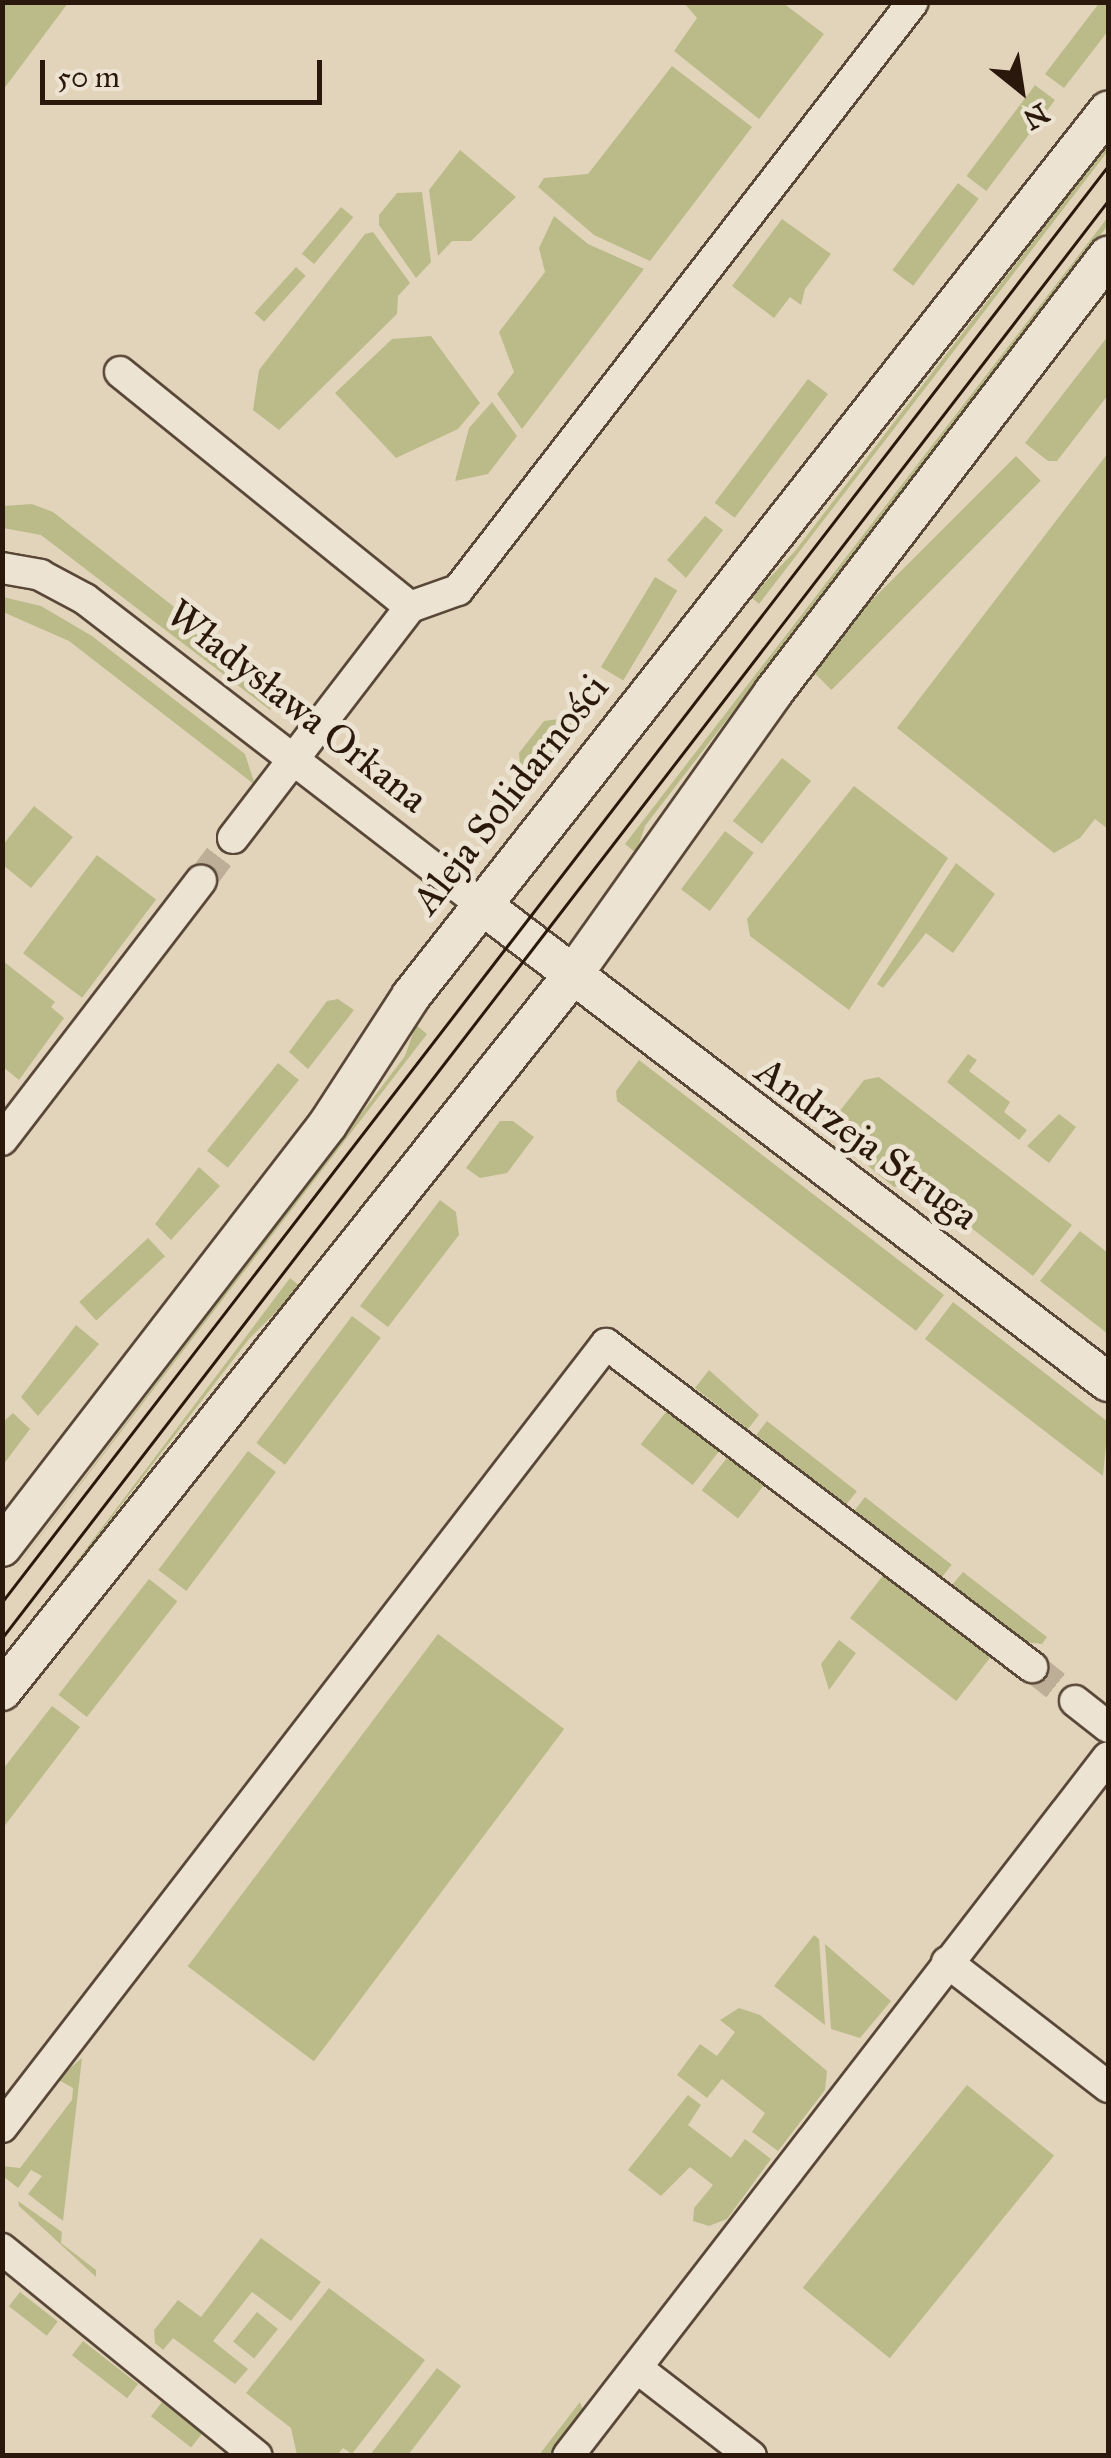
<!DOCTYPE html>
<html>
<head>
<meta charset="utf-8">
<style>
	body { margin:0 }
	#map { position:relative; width:1111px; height:2458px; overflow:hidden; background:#e2d4ba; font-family:"IM FELL Great Primer",serif }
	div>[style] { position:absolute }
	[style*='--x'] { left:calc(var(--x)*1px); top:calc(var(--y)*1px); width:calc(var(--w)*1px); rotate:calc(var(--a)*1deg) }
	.green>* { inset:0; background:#bbbb8a; transform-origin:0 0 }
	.minor-tunnel>* { height:30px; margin-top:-15px; transform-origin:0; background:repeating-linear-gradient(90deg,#bdae97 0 30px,transparent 0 45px) }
	.roads { filter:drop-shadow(2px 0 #594738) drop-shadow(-2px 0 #594738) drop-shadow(0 2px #594738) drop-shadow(0 -2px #594738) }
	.minor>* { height:30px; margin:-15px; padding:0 15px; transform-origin:15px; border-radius:15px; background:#ece3d2 }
	.tertiary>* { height:38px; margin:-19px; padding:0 19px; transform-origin:19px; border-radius:19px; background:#ece3d2 }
	.tram>* { height:2.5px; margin:-1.25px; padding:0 1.25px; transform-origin:1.25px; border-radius:1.25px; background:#2b180c }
	span { translate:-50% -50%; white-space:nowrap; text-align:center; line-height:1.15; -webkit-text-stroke:10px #ece3d2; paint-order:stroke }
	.street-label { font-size:40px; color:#2b180c }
	.frame { position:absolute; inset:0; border:5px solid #2b180c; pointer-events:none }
	.north { position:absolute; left:971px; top:40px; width:100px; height:100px; -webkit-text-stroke:8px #ece3d2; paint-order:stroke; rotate:150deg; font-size:28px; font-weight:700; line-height:40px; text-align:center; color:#2b180c }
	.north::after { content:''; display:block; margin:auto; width:35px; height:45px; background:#2b180c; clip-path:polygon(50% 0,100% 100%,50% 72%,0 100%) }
	.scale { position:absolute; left:40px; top:60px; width:282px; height:45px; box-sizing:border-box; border:5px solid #2b180c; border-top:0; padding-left:12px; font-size:30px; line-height:35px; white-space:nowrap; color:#2b180c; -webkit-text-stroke:8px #ece3d2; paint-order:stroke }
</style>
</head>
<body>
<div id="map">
	<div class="green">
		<div style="clip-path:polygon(3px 2px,68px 3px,3px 90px,2px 3px)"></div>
		<div style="clip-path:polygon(1100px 2px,1108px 3px,1108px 31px,1064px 88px,1045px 74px)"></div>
		<div style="clip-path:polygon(684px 3px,783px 3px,824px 34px,759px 119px,674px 51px,697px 18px)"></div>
		<div style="clip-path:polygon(672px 66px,752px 127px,650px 261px,594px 235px,538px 187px,544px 178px,588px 174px)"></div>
		<div style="left:1035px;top:85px;width:25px;height:114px;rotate:37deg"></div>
		<div style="clip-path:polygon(1108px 144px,1108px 151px,759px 604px,751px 597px,795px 551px)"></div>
		<div style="clip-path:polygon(460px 150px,516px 197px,471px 241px,452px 241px,438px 256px,429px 190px)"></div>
		<div style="left:958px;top:183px;width:26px;height:109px;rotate:37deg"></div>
		<div style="clip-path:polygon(422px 192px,431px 262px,416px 278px,379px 225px,379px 215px,397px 193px)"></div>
		<div style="left:341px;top:207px;width:16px;height:61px;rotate:40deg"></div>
		<div style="clip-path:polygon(554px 216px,588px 244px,644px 269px,522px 429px,497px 394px,514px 372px,499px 332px,545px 272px,539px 248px)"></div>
		<div style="clip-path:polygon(1108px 217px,1108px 225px,645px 826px,636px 853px,625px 844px)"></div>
		<div style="clip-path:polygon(782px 219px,831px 254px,805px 289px,801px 305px,790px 297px,774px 318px,732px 286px)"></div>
		<div style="clip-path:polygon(373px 232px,410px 283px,398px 296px,397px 314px,279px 430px,253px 410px,259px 370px,365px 234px)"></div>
		<div style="left:296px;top:267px;width:13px;height:62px;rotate:42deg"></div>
		<div style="clip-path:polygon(431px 336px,480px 403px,458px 429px,396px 458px,335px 393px,392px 339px)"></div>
		<div style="clip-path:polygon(1108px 336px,1108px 395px,1057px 461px,1048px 461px,1025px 443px)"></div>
		<div style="left:808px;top:379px;width:25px;height:155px;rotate:37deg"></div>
		<div style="clip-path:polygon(492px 402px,517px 436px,488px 474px,455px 481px,469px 428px)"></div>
		<div style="clip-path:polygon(1108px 453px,1108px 829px,1095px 819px,1080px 838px,1054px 853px,897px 728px)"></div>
		<div style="left:1016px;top:456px;width:35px;height:296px;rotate:45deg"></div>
		<div style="clip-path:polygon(32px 504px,53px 512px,284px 693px,270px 710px,41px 535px,3px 528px,3px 506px)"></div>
		<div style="clip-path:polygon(705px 516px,723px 530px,686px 578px,667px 560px)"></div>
		<div style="left:655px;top:577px;width:26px;height:105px;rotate:31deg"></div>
		<div style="clip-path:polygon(3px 597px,41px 606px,92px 636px,245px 754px,255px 785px,69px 641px,3px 612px)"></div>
		<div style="clip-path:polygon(566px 718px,574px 724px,534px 777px,520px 765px,519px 753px,544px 721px)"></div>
		<div style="left:782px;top:758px;width:37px;height:80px;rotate:38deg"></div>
		<div style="clip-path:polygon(854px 786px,948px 858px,849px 1010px,750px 936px,747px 919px)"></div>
		<div style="clip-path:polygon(34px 806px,73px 837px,31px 888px,3px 865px,2px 846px)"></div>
		<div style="left:725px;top:831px;width:36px;height:73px;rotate:37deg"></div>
		<div style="left:97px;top:855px;width:74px;height:123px;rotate:37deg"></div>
		<div style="clip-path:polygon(956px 863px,995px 894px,953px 953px,926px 933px,883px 988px,877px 984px)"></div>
		<div style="clip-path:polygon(3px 961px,55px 1002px,51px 1007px,64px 1018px,19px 1080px,3px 1067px)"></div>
		<div style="clip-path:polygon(338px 999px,354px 1010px,308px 1069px,289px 1052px,327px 1001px)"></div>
		<div style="clip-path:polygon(416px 1025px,427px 1034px,3px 1585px,405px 1056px)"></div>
		<div style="clip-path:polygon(968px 1054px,977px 1060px,969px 1071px,1010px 1102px,1004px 1112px,1027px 1130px,1019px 1140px,947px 1082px)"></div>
		<div style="clip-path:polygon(639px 1060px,944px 1295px,916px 1331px,617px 1101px,616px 1091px)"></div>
		<div style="left:278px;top:1063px;width:27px;height:113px;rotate:39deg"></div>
		<div style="clip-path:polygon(879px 1077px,1072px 1225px,1033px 1276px,916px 1185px,894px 1187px,851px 1152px,835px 1117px,864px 1080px)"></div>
		<div style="clip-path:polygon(1059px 1114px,1076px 1127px,1049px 1163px,1027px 1146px)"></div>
		<div style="clip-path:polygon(500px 1121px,513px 1121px,534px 1137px,507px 1173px,480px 1178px,466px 1168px)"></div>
		<div style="clip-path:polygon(199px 1167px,220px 1186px,171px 1240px,155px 1224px)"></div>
		<div style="clip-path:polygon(440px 1200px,456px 1212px,459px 1235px,388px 1327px,360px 1306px)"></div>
		<div style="clip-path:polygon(1080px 1231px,1108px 1253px,1108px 1334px,1040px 1281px)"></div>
		<div style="left:148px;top:1238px;width:25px;height:94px;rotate:47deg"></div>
		<div style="clip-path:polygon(290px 1278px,301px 1287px,249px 1339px,3px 1659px)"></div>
		<div style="clip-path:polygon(953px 1302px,1108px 1422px,1103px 1476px,925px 1339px)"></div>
		<div style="left:352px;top:1316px;width:36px;height:159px;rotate:37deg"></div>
		<div style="clip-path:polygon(76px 1325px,99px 1344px,38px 1416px,21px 1397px)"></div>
		<div style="clip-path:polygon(709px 1370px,759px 1415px,748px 1429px,695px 1388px)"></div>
		<div style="left:669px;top:1408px;width:66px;height:46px;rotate:38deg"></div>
		<div style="clip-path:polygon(13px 1413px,30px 1429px,3px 1465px,3px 1422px)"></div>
		<div style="left:767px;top:1421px;width:114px;height:18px;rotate:38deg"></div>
		<div style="left:248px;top:1451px;width:35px;height:149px;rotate:37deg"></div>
		<div style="left:730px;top:1454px;width:46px;height:46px;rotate:38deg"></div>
		<div style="left:865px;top:1497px;width:110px;height:17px;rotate:38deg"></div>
		<div style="clip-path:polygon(963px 1572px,1047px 1637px,1042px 1644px,1024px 1642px,951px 1586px)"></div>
		<div style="left:885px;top:1573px;width:135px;height:57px;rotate:38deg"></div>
		<div style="left:149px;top:1579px;width:36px;height:147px;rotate:38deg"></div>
		<div style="left:438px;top:1634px;width:158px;height:416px;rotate:37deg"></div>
		<div style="clip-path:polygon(839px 1640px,856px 1653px,829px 1690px,821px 1664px)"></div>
		<div style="clip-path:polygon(52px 1706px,80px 1727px,3px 1828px,3px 1769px)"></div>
		<div style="clip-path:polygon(814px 1935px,819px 1939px,825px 2025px,774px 1986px)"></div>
		<div style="clip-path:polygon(825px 1944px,891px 2001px,860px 2038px,831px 2029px)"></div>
		<div style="clip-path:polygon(739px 2008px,760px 2015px,827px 2071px,825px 2090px,778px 2151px,752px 2132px,765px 2113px,722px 2079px,707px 2098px,677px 2075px,700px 2044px,717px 2056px,735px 2032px,720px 2020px)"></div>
		<div style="clip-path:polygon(82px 2058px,63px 2221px,28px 2194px,42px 2176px,31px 2170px,18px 2188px,3px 2176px,2px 2166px,20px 2168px,72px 2100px,73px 2088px,57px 2079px)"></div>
		<div style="left:967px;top:2085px;width:112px;height:261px;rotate:39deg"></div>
		<div style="clip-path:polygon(688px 2095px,701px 2105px,688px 2125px,731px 2158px,745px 2139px,771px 2159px,727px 2219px,709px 2226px,693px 2221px,694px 2208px,713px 2185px,690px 2167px,661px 2196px,628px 2170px)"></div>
		<div style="clip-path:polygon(18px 2201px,62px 2232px,61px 2243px,96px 2270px,96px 2277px,19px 2206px)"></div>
		<div style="clip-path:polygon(261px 2238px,321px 2282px,291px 2321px,252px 2292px,213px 2341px,248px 2369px,235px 2384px,173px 2338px,163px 2350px,155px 2343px,154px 2330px,178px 2300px,201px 2317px)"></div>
		<div style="clip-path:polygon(329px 2288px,425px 2360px,352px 2454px,343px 2448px,337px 2455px,297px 2455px,291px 2428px,246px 2393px)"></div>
		<div style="left:20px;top:2292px;width:48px;height:18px;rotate:38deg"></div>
		<div style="left:257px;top:2312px;width:27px;height:38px;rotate:39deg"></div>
		<div style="left:83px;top:2341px;width:70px;height:18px;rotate:38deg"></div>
		<div style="clip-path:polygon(437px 2368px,461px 2386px,408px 2455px,370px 2455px)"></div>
		<div style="left:162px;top:2402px;width:51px;height:18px;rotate:38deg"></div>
		<div style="clip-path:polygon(580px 2402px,583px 2411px,549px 2455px,539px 2455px)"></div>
	</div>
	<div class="minor-tunnel">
		<div style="--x:201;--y:881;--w:54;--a:-53.3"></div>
		<div style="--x:1032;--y:1667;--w:55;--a:38.3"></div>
	</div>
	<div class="roads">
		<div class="minor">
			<div style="--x:120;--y:372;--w:373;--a:39"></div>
			<div style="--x:2;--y:568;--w:39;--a:10"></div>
			<div style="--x:40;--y:575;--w:51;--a:28.1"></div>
			<div style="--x:85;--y:599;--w:501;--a:37.62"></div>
			<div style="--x:233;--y:838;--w:291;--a:-52.5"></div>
			<div style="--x:410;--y:607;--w:51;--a:-19.5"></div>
			<div style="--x:458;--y:590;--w:743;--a:-52.27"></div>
			<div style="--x:2;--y:1140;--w:327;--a:-52.5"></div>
			<div style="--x:1075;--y:1701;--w:42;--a:38.2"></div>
			<div style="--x:947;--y:1962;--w:204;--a:37.8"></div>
			<div style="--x:2;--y:2127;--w:989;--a:-52.35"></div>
			<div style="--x:606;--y:1344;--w:535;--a:37.17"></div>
			<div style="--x:2;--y:2249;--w:328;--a:39.1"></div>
			<div style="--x:637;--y:2368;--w:144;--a:37.7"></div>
			<div style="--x:568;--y:2456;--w:883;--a:-52.31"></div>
		</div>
		<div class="tertiary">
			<div style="--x:482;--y:905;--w:787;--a:37.31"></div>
			<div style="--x:2;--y:1547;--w:534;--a:-52.38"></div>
			<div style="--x:328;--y:1124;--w:153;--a:-57"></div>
			<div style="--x:411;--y:996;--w:1127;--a:-51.78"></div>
			<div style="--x:2;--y:1691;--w:914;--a:-51.44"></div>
			<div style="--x:572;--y:976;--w:347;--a:-54.6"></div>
			<div style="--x:773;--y:693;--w:551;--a:-52.53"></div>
		</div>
	</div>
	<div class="tram">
		<div style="--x:2;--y:1602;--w:1813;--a:-52.4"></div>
		<div style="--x:2;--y:1638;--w:1813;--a:-52.42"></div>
	</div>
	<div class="street-label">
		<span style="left:297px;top:706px;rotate:38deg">Władysława Orkana</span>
		<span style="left:510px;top:794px;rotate:-52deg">Aleja Solidarności</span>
		<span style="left:867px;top:1143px;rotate:36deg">Andrzeja Struga</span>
	</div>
	<div class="frame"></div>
	<div class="north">N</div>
	<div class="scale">50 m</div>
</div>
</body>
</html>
